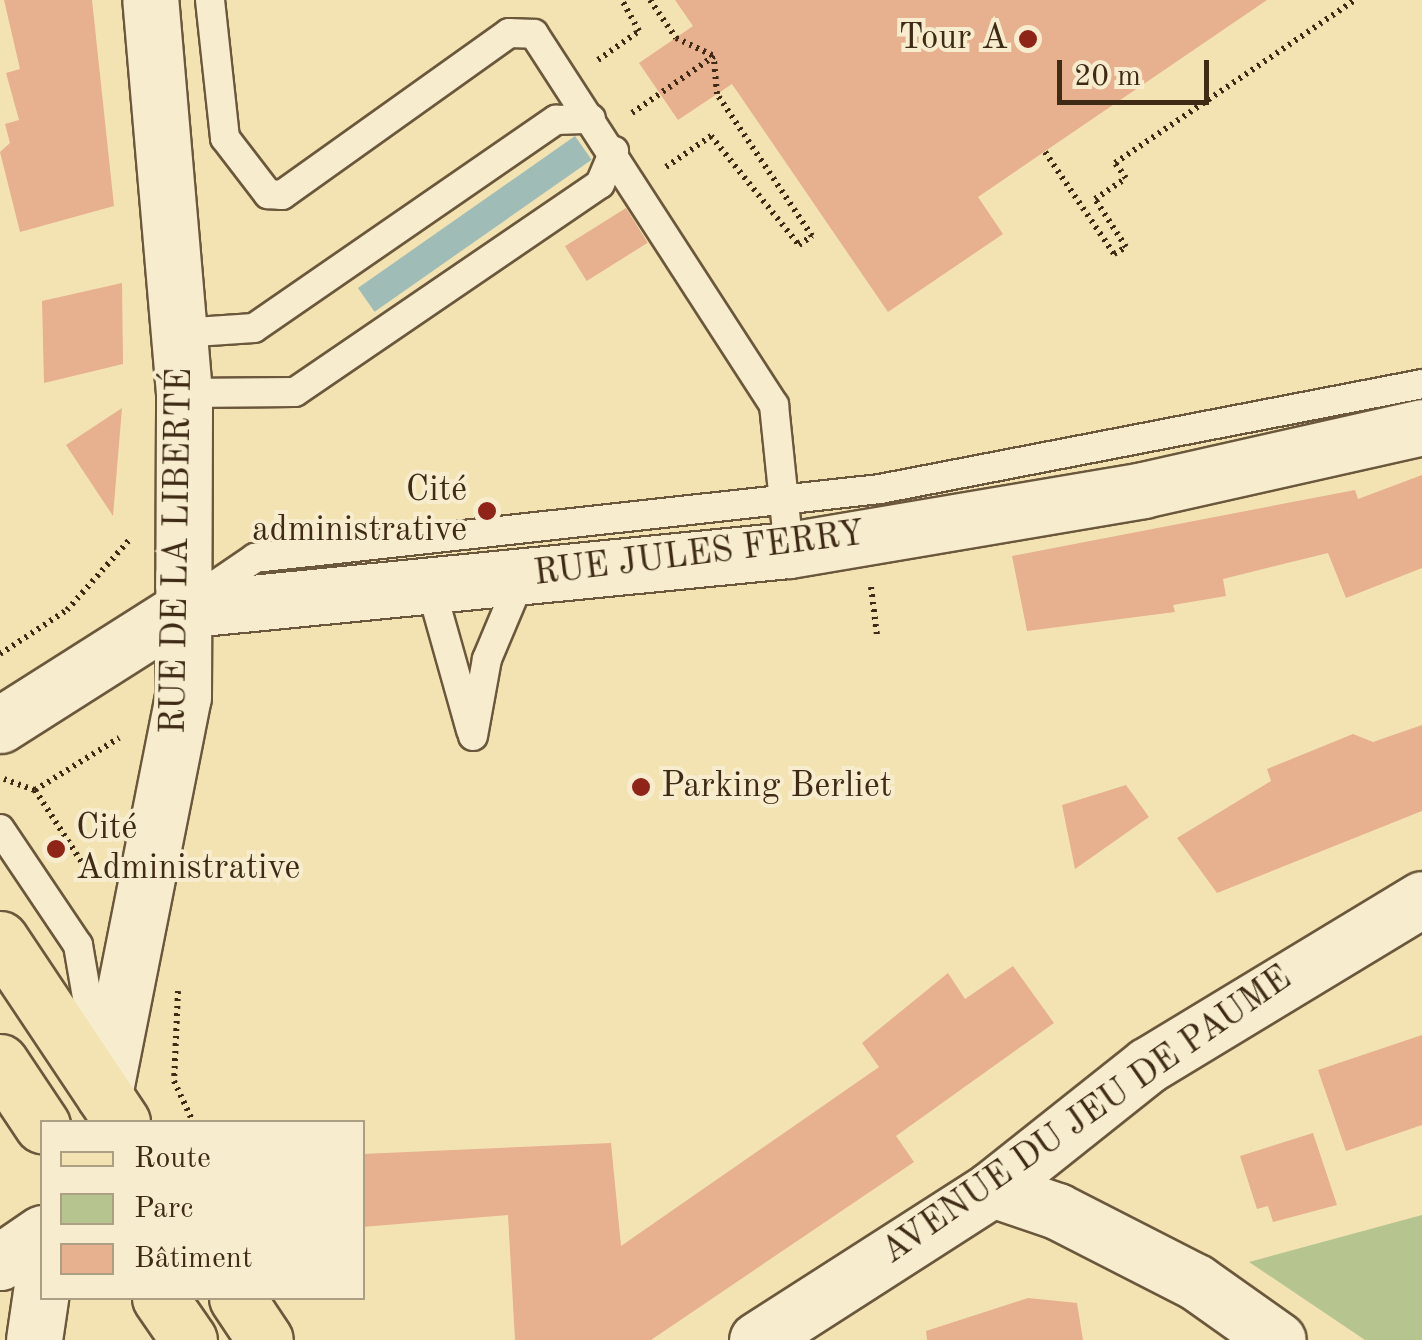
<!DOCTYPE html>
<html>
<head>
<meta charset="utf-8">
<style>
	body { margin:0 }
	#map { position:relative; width:1422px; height:1340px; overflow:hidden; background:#f3e3b3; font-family:"Old Standard TT",serif }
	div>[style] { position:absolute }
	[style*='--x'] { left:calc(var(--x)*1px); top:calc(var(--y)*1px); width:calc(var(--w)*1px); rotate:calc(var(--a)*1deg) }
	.green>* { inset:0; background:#b6c590 }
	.water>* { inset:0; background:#9fbcb7; transform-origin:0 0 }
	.building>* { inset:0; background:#e7b08f; transform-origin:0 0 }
	.path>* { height:6px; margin-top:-3px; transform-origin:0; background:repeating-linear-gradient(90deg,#3e2a15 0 2.5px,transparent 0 7.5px) }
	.roads { filter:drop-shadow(2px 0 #6b583c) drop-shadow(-2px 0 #6b583c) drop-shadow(0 2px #6b583c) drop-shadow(0 -2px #6b583c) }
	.service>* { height:28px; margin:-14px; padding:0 14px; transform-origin:14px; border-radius:14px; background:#f7edce }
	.minor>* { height:55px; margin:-27.5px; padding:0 27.5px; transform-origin:27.5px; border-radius:27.5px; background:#f7edce }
	.tertiary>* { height:55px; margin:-27.5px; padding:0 27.5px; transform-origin:27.5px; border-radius:27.5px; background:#f7edce }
	.primary>* { height:55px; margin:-27.5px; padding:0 27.5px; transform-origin:27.5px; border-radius:27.5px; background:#f3e3b3 }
	.dots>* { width:28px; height:28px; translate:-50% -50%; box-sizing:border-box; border:5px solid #f7edce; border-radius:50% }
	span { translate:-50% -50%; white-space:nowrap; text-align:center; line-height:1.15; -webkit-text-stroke:8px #f7edce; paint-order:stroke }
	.poi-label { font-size:35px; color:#3e2a15 }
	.right { translate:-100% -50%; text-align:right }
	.left { translate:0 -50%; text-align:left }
	.street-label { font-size:35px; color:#3e2a15 }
	.legend { position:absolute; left:40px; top:1120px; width:325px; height:180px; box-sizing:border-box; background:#f7edce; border:2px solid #ad9f84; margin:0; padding:12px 18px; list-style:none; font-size:30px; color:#3e2a15 }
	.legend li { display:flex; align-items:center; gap:20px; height:50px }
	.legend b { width:50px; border:2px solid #ad9f84 }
	.scale { position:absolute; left:1057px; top:60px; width:152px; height:45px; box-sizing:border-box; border:5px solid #3e2a15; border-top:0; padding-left:12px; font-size:30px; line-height:35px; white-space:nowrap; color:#3e2a15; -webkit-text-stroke:8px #f7edce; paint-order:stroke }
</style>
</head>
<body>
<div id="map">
	<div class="green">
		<div style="clip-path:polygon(1422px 1215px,1422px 1340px,1365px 1340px,1249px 1262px)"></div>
	</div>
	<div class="water">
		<div style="left:575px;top:136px;width:29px;height:265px;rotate:55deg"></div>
	</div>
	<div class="building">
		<div style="clip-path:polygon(4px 0,92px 0,114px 206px,20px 232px,0 152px,10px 143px,5px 124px,19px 120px,6px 73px,20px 69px)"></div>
		<div style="clip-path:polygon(675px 0,1267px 0,978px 197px,1003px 234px,888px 312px,732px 84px,678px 120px,639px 63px,693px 26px)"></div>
		<div style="left:626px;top:208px;width:41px;height:72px;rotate:58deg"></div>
		<div style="clip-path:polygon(122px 283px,123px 364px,44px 383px,42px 301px)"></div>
		<div style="clip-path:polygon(122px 408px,113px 516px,66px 445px)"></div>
		<div style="clip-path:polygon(1422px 475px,1422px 568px,1346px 598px,1328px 553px,1223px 579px,1226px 596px,1173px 605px,1175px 612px,1027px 631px,1012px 556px,1355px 490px,1358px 499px)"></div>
		<div style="clip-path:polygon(1422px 725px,1422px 811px,1217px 893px,1177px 838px,1271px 781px,1267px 769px,1353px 734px,1373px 742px)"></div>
		<div style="clip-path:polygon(1126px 785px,1149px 817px,1075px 869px,1062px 805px)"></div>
		<div style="clip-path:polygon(1013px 966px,1054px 1023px,896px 1136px,914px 1162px,651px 1340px,515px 1340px,508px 1215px,362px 1227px,362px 1154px,611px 1143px,621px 1246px,879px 1067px,862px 1043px,948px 973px,965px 999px)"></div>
		<div style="clip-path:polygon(1422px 1035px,1422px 1125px,1346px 1151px,1318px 1070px)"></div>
		<div style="clip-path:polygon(1313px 1133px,1337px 1205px,1273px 1222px,1268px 1206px,1257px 1209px,1240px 1156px)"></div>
		<div style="clip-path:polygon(1028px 1298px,1077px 1303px,1083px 1340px,927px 1340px,926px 1331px)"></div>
	</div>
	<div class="path">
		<div style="--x:650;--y:0;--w:46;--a:55.6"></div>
		<div style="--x:676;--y:38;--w:42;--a:25.3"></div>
		<div style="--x:598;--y:60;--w:50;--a:-35.3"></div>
		<div style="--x:639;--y:31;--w:35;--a:-119"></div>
		<div style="--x:632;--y:113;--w:100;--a:-34.8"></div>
		<div style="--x:1045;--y:152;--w:123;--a:55.9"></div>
		<div style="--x:1114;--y:254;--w:14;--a:-30"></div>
		<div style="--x:1126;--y:247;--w:57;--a:-122.9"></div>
		<div style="--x:1095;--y:199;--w:37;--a:-34"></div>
		<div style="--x:1126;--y:178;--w:19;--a:-126"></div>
		<div style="--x:1115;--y:163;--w:290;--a:-34.2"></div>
		<div style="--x:666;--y:167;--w:55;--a:-34.6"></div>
		<div style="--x:711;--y:136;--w:140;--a:51.1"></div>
		<div style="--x:799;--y:245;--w:16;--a:-35"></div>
		<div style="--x:812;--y:236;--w:171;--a:-123.8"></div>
		<div style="--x:717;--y:94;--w:38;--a:-95"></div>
		<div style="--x:871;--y:587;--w:48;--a:82.9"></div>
		<div style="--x:0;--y:654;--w:80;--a:-33.3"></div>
		<div style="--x:67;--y:610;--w:95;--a:-48.4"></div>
		<div style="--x:4;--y:779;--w:33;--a:20"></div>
		<div style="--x:35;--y:790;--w:105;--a:57.1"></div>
		<div style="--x:35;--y:790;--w:99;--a:-31.8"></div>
		<div style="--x:178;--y:991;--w:90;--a:92.5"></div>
		<div style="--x:174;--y:1081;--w:45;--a:65.1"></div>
	</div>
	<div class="roads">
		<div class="service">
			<div style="--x:210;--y:0;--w:139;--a:83.8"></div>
			<div style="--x:225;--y:138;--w:71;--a:52.5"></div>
			<div style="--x:268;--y:194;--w:14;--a:4"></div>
			<div style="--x:282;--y:195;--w:279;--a:-35.5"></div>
			<div style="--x:509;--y:33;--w:25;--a:2"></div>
			<div style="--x:534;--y:34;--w:442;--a:57.1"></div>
			<div style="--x:774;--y:405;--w:146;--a:84.1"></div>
			<div style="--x:180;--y:333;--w:74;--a:-3.9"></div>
			<div style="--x:254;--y:328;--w:367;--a:-34.6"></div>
			<div style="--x:556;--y:120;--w:35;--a:-2"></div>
			<div style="--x:184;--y:393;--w:111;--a:-0.5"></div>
			<div style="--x:295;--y:392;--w:369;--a:-34.3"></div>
			<div style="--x:600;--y:184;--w:36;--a:-67"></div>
			<div style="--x:431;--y:588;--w:148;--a:74.3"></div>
			<div style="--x:192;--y:601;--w:76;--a:-34.3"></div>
			<div style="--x:255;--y:558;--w:629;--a:-6.3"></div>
			<div style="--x:880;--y:489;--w:552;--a:-10.96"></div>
			<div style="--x:473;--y:736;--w:78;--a:-79.7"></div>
			<div style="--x:487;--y:659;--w:88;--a:-67.2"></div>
			<div style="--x:0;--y:829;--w:140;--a:56.1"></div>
			<div style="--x:78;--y:945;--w:112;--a:80.2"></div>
		</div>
		<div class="minor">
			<div style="--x:104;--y:1095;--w:406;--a:-78.8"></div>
			<div style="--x:183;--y:697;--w:304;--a:-89.8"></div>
			<div style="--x:184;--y:393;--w:394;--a:-94.9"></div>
			<div style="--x:992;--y:1189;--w:69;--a:18.7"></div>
			<div style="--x:1057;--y:1211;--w:156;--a:27.1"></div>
			<div style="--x:1196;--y:1282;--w:100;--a:35.3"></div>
			<div style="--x:0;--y:1262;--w:51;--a:-34.6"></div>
			<div style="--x:757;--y:1340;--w:279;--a:-32.7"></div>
			<div style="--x:992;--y:1189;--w:199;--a:-38.5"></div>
			<div style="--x:1148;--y:1065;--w:320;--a:-31.2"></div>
		</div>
		<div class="tertiary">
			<div style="--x:0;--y:725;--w:214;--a:-32.4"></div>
			<div style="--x:181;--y:610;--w:611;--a:-5.64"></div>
			<div style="--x:789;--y:550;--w:359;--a:-9.6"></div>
			<div style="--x:1143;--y:490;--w:286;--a:-12.7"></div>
			<div style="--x:34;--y:1340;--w:56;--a:-81.7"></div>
		</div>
		<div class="primary">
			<div style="--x:0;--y:939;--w:220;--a:56.3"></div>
			<div style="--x:0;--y:1062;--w:76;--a:56.3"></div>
			<div style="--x:160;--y:1298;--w:51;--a:55.4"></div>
			<div style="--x:237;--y:1298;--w:50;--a:56.3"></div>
		</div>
	</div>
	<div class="dots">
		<div style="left:1028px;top:39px;background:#8f2418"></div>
		<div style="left:487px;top:511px;background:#8f2418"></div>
		<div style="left:641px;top:787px;background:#8f2418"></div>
		<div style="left:56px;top:849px;background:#8f2418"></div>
	</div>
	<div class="poi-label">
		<span class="right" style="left:1008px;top:39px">Tour A</span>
		<span class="right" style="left:467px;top:511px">Cité<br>administrative</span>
		<span class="left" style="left:661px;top:787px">Parking Berliet</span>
		<span class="left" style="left:76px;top:849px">Cité<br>Administrative</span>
	</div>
	<div class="street-label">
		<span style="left:178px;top:551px;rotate:-89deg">RUE DE LA LIBERTÉ</span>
		<span style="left:699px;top:555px;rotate:-7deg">RUE JULES FERRY</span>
		<span style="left:1087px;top:1116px;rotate:-35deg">AVENUE DU JEU DE PAUME</span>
	</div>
	<ul class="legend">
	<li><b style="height:12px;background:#f3e3b3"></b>Route</li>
	<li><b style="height:28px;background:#b6c590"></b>Parc</li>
	<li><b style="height:28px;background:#e7b08f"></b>Bâtiment</li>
	</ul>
	<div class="scale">20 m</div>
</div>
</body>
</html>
